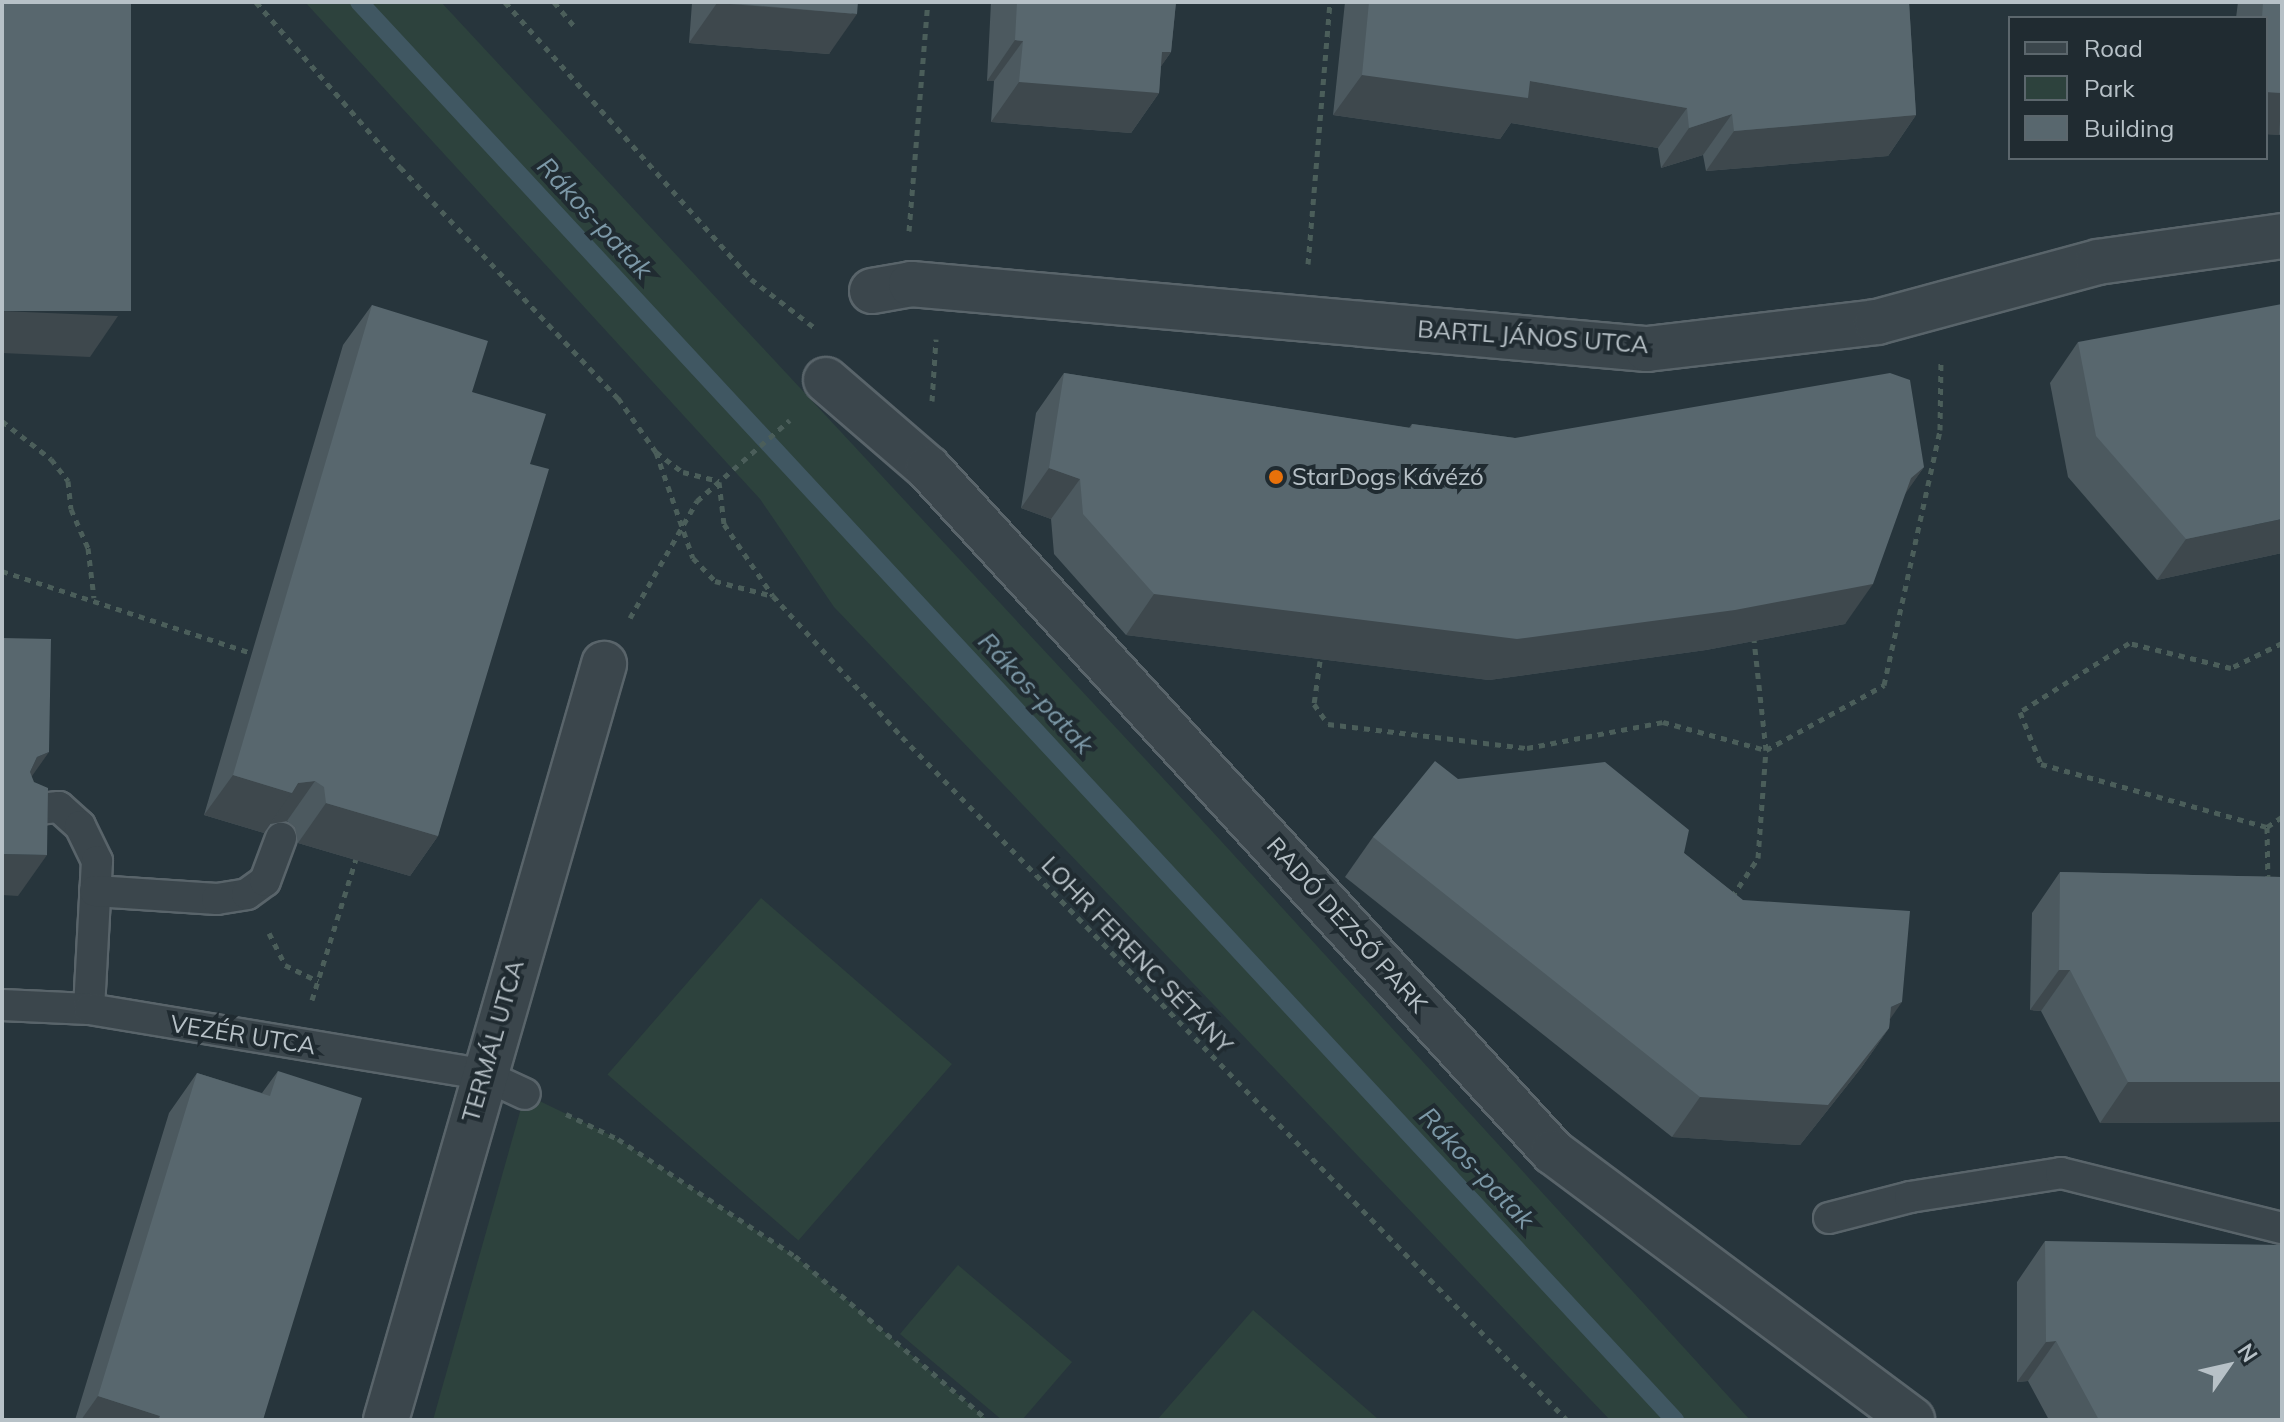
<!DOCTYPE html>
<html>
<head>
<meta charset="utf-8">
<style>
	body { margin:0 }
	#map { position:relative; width:2284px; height:1422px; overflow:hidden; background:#27353c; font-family:Mulish,sans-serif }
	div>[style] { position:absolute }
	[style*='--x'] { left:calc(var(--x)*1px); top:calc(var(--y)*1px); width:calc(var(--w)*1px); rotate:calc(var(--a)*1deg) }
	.green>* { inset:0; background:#2d423d; transform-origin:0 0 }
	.stream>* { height:18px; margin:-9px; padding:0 9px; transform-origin:9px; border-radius:9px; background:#405762 }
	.path>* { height:5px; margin-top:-2.5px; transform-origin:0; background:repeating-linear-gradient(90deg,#4b5e5a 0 6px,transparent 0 12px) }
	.roads { filter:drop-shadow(2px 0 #59646a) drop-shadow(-2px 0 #59646a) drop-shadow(0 2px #59646a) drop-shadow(0 -2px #59646a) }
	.lane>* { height:30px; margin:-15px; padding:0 15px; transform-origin:15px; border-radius:15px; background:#3b464c }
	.street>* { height:44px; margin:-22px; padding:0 22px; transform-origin:22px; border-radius:22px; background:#3b464c }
	.wall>* { inset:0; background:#4c595f }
	.shaded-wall>* { inset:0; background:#3e484d; transform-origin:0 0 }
	.building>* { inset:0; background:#58676e; transform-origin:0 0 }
	.dots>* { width:22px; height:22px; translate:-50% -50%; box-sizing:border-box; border:4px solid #202b31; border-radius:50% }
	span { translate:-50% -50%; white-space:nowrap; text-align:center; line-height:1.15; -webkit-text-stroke:8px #202b31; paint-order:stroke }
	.street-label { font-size:24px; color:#b7c1c7 }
	.poi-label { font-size:24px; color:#b7c1c7 }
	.left { translate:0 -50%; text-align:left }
	.water-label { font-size:26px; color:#7c98a7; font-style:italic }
	.frame { position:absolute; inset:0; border:4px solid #b7c1c7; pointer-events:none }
	.legend { position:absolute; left:2008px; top:16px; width:260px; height:144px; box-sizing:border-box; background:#202b31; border:2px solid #5c676d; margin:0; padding:10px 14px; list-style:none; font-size:24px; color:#b7c1c7 }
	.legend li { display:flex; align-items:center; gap:16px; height:40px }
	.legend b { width:40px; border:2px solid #5c676d }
	.north { position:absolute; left:2188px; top:1326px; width:80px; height:80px; -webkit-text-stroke:6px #202b31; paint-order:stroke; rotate:56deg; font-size:22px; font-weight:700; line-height:32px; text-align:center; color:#b7c1c7 }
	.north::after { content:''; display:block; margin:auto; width:28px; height:36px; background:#b7c1c7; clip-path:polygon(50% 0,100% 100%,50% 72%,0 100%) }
</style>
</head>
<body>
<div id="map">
	<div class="green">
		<div style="clip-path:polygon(305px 2px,441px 2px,1200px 818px,1750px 1420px,1610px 1420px,834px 607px,760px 499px)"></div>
		<div style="left:761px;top:898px;width:253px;height:234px;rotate:41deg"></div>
		<div style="clip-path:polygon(525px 1094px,618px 1139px,795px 1256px,988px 1420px,433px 1420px)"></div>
		<div style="clip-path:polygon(958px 1265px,1072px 1362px,1022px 1420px,1002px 1420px,900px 1334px)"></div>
		<div style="clip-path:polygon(1253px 1310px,1378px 1419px,1377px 1420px,1157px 1420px)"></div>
	</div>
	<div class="stream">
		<div style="--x:359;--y:2;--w:1935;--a:47.14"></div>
	</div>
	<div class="path">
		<div style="--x:256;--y:2;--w:219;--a:48.9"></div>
		<div style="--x:400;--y:167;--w:318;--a:46.7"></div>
		<div style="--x:618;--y:398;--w:66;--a:54.9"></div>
		<div style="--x:656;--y:452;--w:112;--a:70.8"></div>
		<div style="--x:693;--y:558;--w:32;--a:46"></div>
		<div style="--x:715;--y:581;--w:60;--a:14.5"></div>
		<div style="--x:773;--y:596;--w:191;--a:47.5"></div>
		<div style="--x:902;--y:737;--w:953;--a:45.77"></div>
		<div style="--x:505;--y:2;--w:370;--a:48.4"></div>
		<div style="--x:751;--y:279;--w:81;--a:37.4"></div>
		<div style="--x:554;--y:2;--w:33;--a:50"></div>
		<div style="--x:909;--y:231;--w:230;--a:-85.3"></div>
		<div style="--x:1308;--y:264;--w:263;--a:-85.2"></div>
		<div style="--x:932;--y:401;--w:62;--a:-86.3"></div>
		<div style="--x:2;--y:421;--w:62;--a:37.8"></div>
		<div style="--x:51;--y:459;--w:28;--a:52"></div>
		<div style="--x:68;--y:481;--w:28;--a:84"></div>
		<div style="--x:71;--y:509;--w:43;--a:66.4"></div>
		<div style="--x:88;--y:548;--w:50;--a:83.2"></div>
		<div style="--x:656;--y:452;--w:34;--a:37"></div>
		<div style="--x:683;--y:472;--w:37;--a:14"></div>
		<div style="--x:719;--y:482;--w:42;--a:83.2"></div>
		<div style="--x:724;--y:524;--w:87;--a:55.8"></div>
		<div style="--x:2;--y:571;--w:263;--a:18.2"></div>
		<div style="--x:630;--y:618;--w:135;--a:-60.2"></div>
		<div style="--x:697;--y:501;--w:123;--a:-41.1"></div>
		<div style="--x:2282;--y:643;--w:57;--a:153.9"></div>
		<div style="--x:2231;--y:668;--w:105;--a:-166.2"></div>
		<div style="--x:2129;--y:643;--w:129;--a:147.7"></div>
		<div style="--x:2020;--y:712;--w:56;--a:68"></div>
		<div style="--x:2041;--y:764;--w:235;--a:15.6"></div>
		<div style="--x:2267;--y:827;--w:18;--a:-34"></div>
		<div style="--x:1320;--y:661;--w:43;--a:97.9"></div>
		<div style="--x:1314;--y:704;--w:24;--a:55"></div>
		<div style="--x:1328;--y:724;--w:200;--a:6.9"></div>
		<div style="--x:1527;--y:748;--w:138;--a:-10.8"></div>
		<div style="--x:1663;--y:722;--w:107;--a:15.2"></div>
		<div style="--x:1766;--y:750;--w:135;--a:-28.8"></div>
		<div style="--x:1884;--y:685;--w:261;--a:-77.6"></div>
		<div style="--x:1940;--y:430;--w:70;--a:-89.2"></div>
		<div style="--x:2267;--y:827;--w:55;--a:89"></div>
		<div style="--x:1732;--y:897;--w:47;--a:-56.3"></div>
		<div style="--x:1758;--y:858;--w:108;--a:-85.8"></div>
		<div style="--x:1766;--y:750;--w:112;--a:-96.2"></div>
		<div style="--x:269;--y:933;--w:36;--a:63"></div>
		<div style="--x:285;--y:965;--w:37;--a:26"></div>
		<div style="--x:312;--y:1000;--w:148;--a:-72.7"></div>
		<div style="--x:566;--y:1114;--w:58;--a:25.7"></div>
		<div style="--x:618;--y:1139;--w:212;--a:33.5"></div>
		<div style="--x:795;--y:1256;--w:253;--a:40.4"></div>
	</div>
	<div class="roads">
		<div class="lane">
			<div style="--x:20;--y:811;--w:39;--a:-6"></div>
			<div style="--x:59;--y:807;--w:28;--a:42"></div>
			<div style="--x:80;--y:826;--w:39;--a:64"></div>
			<div style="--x:97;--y:861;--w:148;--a:93.1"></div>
			<div style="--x:95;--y:891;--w:122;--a:3.8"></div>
			<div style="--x:217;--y:899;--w:30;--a:-9"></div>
			<div style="--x:247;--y:894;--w:22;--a:-36"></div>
			<div style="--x:265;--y:881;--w:46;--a:-69.6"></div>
			<div style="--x:2;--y:1005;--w:87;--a:2.6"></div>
			<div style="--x:89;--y:1009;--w:398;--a:9.4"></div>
			<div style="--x:482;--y:1074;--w:47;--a:24.9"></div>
			<div style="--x:1829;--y:1218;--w:84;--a:-14.5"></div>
			<div style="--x:1910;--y:1197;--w:153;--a:-9"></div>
			<div style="--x:2061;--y:1173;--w:228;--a:14"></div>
		</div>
		<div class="street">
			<div style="--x:872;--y:291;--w:40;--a:-10"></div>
			<div style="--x:911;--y:284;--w:739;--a:5.05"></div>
			<div style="--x:1647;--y:349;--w:232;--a:-6.7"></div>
			<div style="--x:1877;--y:322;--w:229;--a:-15.2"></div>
			<div style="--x:2098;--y:262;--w:186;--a:-8"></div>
			<div style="--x:826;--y:380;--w:135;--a:40.8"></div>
			<div style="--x:928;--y:468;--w:927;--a:47.58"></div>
			<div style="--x:1553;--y:1152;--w:448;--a:36.7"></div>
			<div style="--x:386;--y:1420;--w:787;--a:-73.91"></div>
		</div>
	</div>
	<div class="wall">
		<div style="clip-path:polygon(685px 2px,858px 2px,829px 54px,689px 43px,692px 3px)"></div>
		<div style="clip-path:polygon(991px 2px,1176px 2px,1171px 52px,1161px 66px,1159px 93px,1131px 133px,991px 122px,994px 81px,987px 81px)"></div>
		<div style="clip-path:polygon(1345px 2px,1909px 2px,1916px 115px,1888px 156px,1706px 171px,1703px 155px,1661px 168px,1658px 148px,1511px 123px,1500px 139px,1333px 115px)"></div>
		<div style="clip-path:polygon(2238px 2px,2282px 2px,2282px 135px,2266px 134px,2266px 18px,2236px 18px)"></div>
		<div style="clip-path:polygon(372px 305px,472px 392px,530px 464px,438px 836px,410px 876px,298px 843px,295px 827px,287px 821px,270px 824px,264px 833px,204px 815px,343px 345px)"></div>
		<div style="clip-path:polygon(2078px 342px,2282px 553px,2157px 580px,2068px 477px,2050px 383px)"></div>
		<div style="clip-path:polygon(1064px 373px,1409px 428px,1412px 424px,1515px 438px,1924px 467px,1905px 493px,1845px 624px,1706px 650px,1489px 680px,1126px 635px,1054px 554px,1051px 519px,1021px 508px,1036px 413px)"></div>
		<div style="clip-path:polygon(1458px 779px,1684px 853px,1890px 1019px,1889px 1028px,1861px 1068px,1800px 1145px,1672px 1137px,1345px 877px,1373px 837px)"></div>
		<div style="clip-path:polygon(2060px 872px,2282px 877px,2282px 1122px,2100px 1123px,2041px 1011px,2030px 1010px,2032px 913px)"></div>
		<div style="clip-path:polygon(278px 1071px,263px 1420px,75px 1420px,169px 1113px,197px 1073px,262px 1093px)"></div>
		<div style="clip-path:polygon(2045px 1241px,2282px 1420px,2049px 1420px,2028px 1381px,2017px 1382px,2017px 1282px)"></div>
	</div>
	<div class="shaded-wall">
		<div style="clip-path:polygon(717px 3px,857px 14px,829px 54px,689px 43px)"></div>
		<div style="clip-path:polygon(1015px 40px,1023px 41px,994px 81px,987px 81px)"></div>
		<div style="clip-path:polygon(1162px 52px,1171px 52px,1144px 91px,1159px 93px,1131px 133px,991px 122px,1019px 82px)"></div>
		<div style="clip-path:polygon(1362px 75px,1530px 81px,1687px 108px,1658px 148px,1511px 123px,1500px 139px,1333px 115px)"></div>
		<div style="left:2266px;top:92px;width:16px;height:42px;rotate:4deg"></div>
		<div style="clip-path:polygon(1732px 114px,1703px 155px,1661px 168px,1689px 128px)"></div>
		<div style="clip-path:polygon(1916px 115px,1888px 156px,1706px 171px,1734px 131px)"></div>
		<div style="clip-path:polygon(2px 311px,118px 316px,90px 357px,2px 353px)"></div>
		<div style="clip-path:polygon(1924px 467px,1896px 507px,1911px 478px)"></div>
		<div style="clip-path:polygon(1049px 468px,1080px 479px,1051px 519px,1021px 508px)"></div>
		<div style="clip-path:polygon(2282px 519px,2282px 553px,2157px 580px,2186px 539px)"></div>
		<div style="clip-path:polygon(1873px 584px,1845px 624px,1706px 650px,1489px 680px,1126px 635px,1154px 594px)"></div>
		<div style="clip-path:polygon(49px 752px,20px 793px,37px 757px)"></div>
		<div style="clip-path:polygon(233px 775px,292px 793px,264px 833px,204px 815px)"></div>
		<div style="clip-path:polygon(315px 781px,287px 821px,270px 824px,298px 783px)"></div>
		<div style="clip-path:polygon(326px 803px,438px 836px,410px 876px,298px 843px)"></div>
		<div style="clip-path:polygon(2px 854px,47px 855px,18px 896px,2px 895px)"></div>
		<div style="clip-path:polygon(2059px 970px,2070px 970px,2041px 1011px,2030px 1010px)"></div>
		<div style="clip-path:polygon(1902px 1002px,1874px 1042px,1891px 1007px)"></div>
		<div style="clip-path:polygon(1889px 1028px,1861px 1068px,1800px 1145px,1672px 1137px,1700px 1097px)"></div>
		<div style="clip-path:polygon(2128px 1082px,2282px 1082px,2282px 1122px,2100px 1123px)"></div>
		<div style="clip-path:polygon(2056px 1341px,2028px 1381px,2017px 1382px,2046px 1342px)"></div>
		<div style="clip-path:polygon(98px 1396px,160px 1416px,157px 1420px,81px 1420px)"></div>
	</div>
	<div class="building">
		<div style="left:2px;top:2px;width:129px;height:309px"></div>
		<div style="clip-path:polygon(717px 2px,858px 2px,857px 14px)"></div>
		<div style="clip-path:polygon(1017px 2px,1176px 2px,1171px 52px,1162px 52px,1159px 93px,1019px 82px,1023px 41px,1015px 40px)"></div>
		<div style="clip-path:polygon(1369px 2px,1909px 2px,1916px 115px,1734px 131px,1732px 114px,1689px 128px,1687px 108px,1530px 81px,1528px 98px,1362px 75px)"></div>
		<div style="clip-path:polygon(2263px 2px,2282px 2px,2282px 93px,2266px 92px,2266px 18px,2262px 18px)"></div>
		<div style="clip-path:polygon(2282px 304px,2282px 519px,2186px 539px,2096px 436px,2078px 342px)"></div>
		<div style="clip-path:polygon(372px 305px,488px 341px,472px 392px,546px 414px,530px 464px,549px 469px,438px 836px,326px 803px,324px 787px,315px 781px,298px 783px,292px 793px,233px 775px)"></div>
		<div style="clip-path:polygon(1064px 373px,1411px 428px,1412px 424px,1515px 438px,1890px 373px,1910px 380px,1924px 467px,1911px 478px,1873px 584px,1735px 610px,1517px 639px,1154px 594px,1083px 514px,1080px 479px,1049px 468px)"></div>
		<div style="clip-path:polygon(2px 638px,51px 639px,49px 752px,37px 757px,30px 772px,34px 782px,48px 788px,47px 855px,2px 854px)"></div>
		<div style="clip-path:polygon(1435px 761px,1458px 779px,1605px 762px,1689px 830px,1684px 853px,1743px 900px,1910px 911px,1902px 1002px,1891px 1007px,1889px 1028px,1828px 1105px,1700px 1097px,1373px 837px)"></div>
		<div style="clip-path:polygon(2060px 872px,2282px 877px,2282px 1082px,2128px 1082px,2070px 970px,2059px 970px)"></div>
		<div style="clip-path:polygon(278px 1071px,362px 1098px,263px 1420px,159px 1420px,160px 1416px,98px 1396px,197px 1073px,270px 1096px)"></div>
		<div style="clip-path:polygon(2045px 1241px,2282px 1245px,2282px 1420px,2099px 1420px,2056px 1341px,2046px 1342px)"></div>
	</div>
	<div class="dots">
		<div style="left:1276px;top:477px;background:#e8710a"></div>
	</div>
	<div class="street-label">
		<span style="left:1533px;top:337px;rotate:4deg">BARTL JÁNOS UTCA</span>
		<span style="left:1347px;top:925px;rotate:48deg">RADÓ DEZSŐ PARK</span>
		<span style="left:1137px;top:955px;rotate:46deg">LOHR FERENC SÉTÁNY</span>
		<span style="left:243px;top:1035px;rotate:9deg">VEZÉR UTCA</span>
		<span style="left:493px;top:1041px;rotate:-74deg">TERMÁL UTCA</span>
	</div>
	<div class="poi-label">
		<span class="left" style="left:1292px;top:477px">StarDogs Kávézó</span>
	</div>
	<div class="water-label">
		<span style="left:595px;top:218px;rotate:47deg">Rákos-patak</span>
		<span style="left:1036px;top:693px;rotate:47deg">Rákos-patak</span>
		<span style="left:1477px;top:1168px;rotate:47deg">Rákos-patak</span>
	</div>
	<div class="frame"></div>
	<ul class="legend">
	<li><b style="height:10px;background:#3b464c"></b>Road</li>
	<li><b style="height:22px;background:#2d423d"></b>Park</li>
	<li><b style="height:22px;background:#58676e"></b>Building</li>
	</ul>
	<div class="north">N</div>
</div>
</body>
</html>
